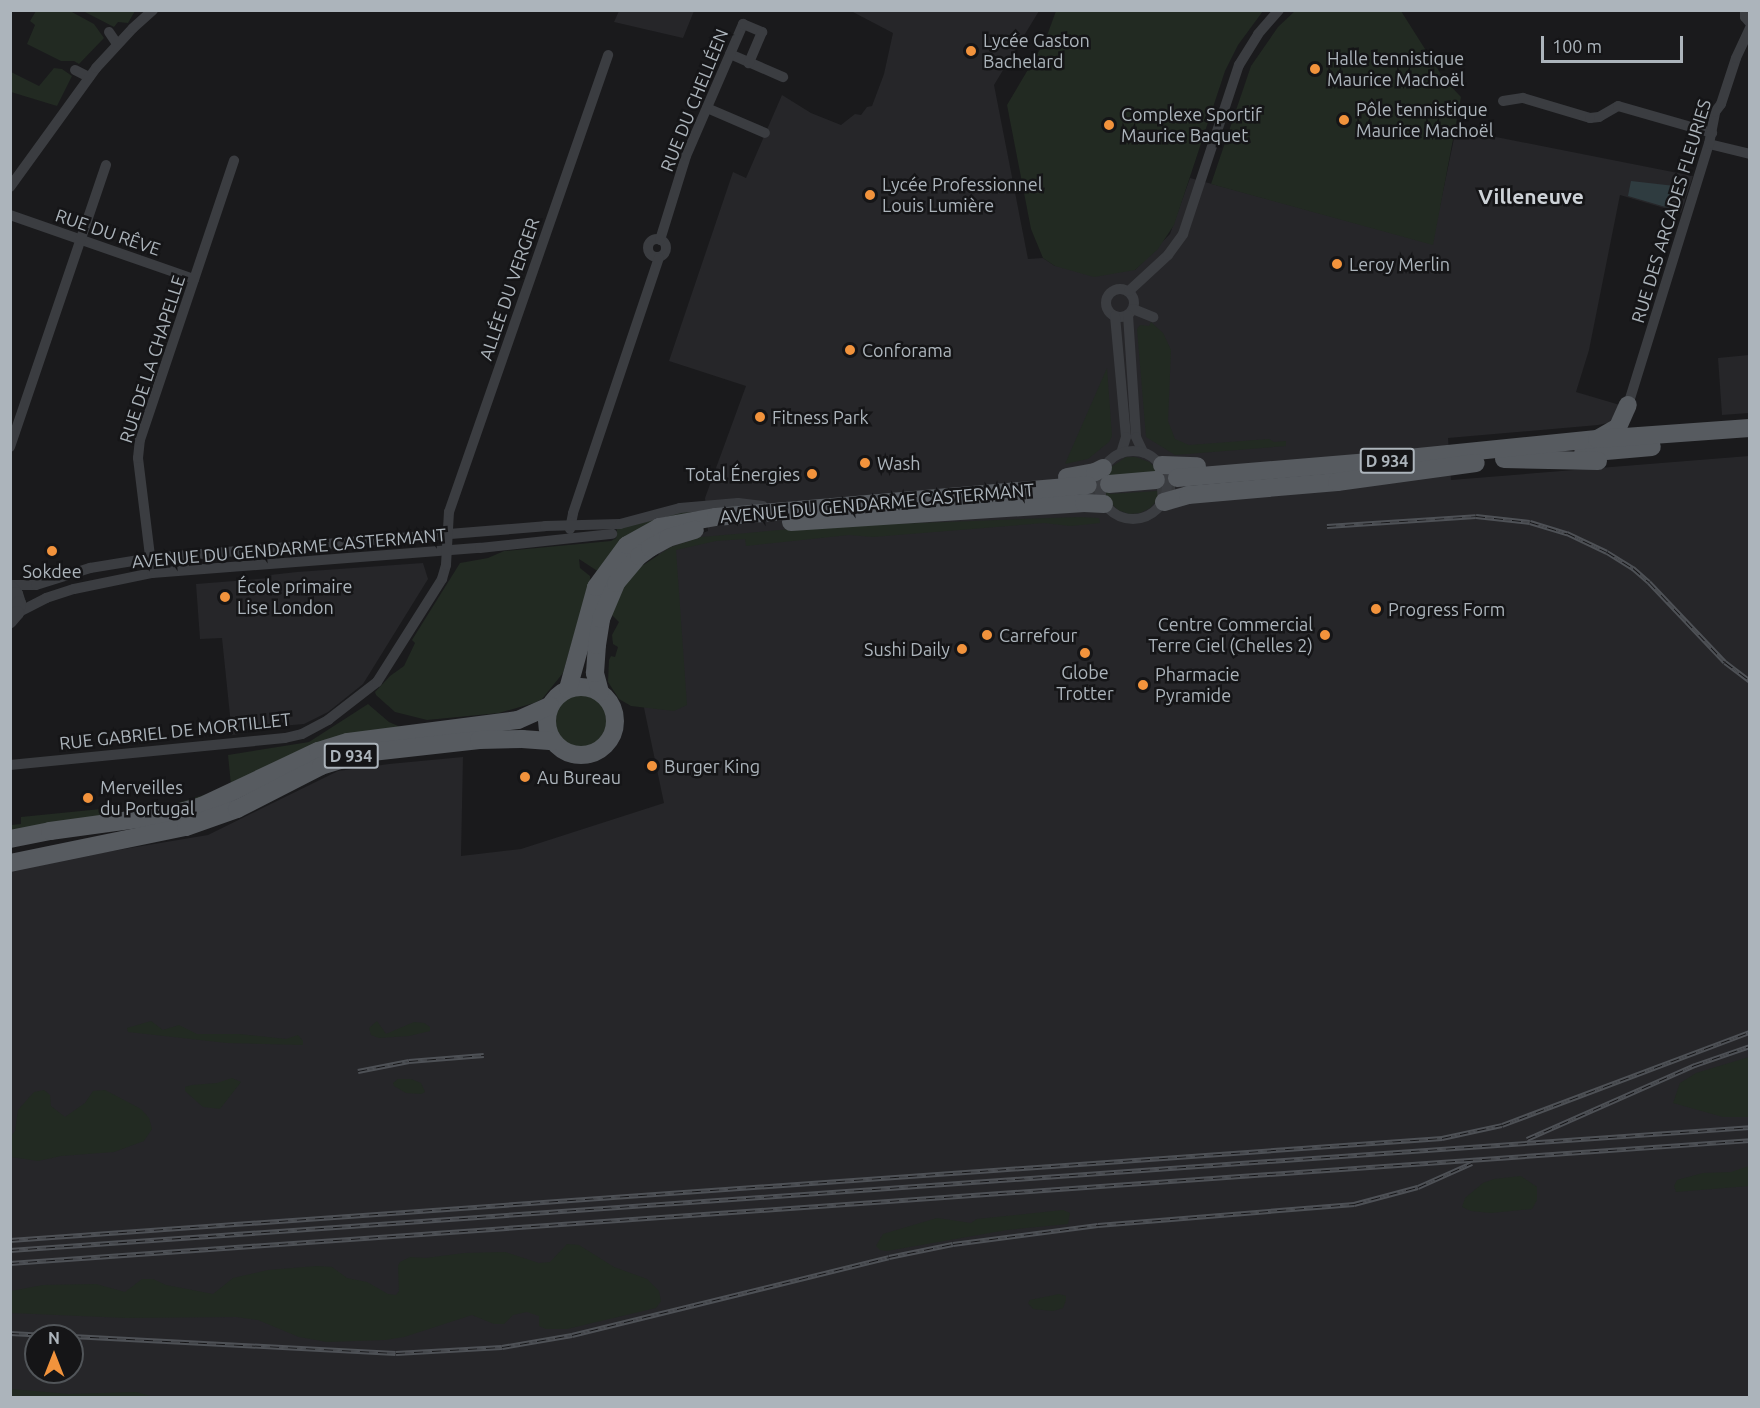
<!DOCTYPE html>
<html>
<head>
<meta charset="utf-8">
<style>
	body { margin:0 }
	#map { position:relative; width:1760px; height:1408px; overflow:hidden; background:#1a1a1c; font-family:Ubuntu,sans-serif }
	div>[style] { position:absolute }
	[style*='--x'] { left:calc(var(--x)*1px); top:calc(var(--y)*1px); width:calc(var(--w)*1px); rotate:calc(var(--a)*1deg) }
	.built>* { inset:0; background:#262629 }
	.green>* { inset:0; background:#222a22 }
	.round { border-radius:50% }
	.water>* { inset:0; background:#2f3c40 }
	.primary-tunnel>* { height:18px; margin-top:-9px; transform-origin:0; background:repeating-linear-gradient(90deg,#37393c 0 18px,transparent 0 27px) }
	.minor>* { height:10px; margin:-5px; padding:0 5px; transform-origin:5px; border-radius:5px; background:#3b3d41 }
	.minor>.ring { margin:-5px; padding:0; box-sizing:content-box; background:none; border:10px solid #3b3d41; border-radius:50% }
	.tertiary>* { height:14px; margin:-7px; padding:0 7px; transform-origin:7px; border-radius:7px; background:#3b3d41 }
	.primary>* { height:18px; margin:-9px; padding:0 9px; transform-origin:9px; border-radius:9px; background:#575b60 }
	.primary>.ring { margin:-9px; padding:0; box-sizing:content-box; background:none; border:18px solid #575b60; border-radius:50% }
	.rail>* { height:5px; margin-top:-2.5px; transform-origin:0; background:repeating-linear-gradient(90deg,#151517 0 9px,#4e5156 0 18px); box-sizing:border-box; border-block:2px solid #4e5156 }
	.dots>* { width:16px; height:16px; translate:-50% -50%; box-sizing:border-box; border:3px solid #151517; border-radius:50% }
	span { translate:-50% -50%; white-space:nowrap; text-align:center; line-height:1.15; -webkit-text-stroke:5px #151517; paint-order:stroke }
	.shield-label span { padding:2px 4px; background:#151517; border:2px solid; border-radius:4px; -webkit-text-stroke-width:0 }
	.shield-label { font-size:16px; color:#acb4bb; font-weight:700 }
	.poi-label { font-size:18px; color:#acb4bb }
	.left { translate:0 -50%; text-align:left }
	.right { translate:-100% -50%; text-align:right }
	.street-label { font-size:18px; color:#acb4bb }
	.quarter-label { font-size:21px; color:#cdd2d7; font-weight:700 }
	.frame { position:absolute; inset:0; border:12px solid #acb4bb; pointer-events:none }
	.north { position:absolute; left:24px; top:1324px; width:60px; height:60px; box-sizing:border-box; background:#151517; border:2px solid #515559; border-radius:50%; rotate:0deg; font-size:16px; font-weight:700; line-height:24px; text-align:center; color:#acb4bb }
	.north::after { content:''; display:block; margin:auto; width:21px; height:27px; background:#f2933c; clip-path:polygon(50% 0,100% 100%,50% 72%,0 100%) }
	.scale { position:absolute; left:1541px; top:36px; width:142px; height:27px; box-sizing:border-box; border:3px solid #acb4bb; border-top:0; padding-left:8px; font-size:18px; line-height:21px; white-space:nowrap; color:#acb4bb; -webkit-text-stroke:4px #151517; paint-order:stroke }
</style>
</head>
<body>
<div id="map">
	<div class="built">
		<div style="clip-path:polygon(619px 11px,619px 10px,694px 11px,683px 38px,614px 22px)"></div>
		<div style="clip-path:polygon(evenodd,851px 11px,1039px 11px,994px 85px,1028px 259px,1043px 258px,1055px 266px,1135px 270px,1170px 234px,1190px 178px,1432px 244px,1456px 129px,1693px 176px,1681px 213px,1620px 195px,1589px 350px,1576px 392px,1620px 405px,1616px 417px,1608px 423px,1598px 425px,1448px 438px,1451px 480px,1749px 456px,1749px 1397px,11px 1397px,10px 868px,208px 835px,338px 771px,389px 764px,463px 757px,461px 856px,521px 849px,664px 803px,627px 627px,661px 549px,708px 531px,705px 498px,746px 386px,669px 361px,733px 172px,746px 178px,782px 95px,811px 113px,841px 125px,855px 114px,861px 115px,867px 107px,872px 106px,884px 74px,893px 33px,851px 11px,36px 1336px,72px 1336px,72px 1372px,36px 1372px,36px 1336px)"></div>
		<div style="clip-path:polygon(1749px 355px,1749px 413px,1722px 415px,1718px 358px)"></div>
		<div style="clip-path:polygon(423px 563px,428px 579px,363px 684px,328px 712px,304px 724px,246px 729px,245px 733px,232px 735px,222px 638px,200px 639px,196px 584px,270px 578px,270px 575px,297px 572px)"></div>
	</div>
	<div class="green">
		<div style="clip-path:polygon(1296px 10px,1401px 11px,1444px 79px,1461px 97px,1433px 245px,1211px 184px,1251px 66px,1278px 27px)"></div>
		<div style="clip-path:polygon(36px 11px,70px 11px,94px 24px,104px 38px,79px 64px,74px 61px,61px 61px,27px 44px,35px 25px,30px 21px)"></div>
		<div style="clip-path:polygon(83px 11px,135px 11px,128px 23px,118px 22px,114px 27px)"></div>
		<div style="clip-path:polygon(1056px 11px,1263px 11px,1238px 45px,1225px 71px,1174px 225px,1158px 249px,1135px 270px,1094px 277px,1055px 266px,1043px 258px,1031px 229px,1007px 105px,1045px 41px)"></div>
		<div style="clip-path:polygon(54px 68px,62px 69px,72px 76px,57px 106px,11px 92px,11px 72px,39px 86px)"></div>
		<div style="clip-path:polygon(1151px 322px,1163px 333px,1171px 350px,1168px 421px,1175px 439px,1189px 445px,1269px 439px,1274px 442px,1286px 441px,1286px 446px,1175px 455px,1146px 437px,1137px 329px,1140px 325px,1149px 326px)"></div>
		<div style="clip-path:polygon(1107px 368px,1112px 436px,1109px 442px,1088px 459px,1065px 464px)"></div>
		<div style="clip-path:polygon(evenodd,1126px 457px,1136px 457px,1149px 462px,1156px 468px,1161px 482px,1157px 500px,1150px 508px,1140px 513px,1129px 514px,1118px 510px,1107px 499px,1104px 490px,1110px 468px,1126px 457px,1156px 476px,1157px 491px,1110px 494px,1108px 480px,1156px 476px)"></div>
		<div style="clip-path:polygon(704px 509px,672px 517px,599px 572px,579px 559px,580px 568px,590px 576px,590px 580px,563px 673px,542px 699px,534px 703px,499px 713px,427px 720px,395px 712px,376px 695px,375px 692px,390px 676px,404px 666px,415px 643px,412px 640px,460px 563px,488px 558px,504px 551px,611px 541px,616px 538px,617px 528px,671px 512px)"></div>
		<div style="clip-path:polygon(1078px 517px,1099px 518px,1100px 523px,1071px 526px,1044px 523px,873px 537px,849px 535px,746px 546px,745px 539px,716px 541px,676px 550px,687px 705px,674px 711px,631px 706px,619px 699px,608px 682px,609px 660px,611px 656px,615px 657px,618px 647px,613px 644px,612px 635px,619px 622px,611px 614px,631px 573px,671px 547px,701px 537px,814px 527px)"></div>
		<div class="round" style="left:554px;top:693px;width:56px;height:56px"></div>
		<div style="clip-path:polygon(368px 704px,389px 722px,405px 729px,212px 799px,11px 837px,11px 825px,21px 824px,21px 817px,121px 807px,122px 812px,160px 808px,207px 794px,231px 785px,228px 755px,309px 742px)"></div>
		<div style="clip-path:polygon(151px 1021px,163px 1030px,179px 1025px,197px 1034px,239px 1034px,286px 1039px,298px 1035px,303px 1041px,303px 1045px,227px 1043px,128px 1032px,127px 1028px)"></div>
		<div style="clip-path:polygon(377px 1021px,386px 1034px,414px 1022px,424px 1023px,430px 1027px,430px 1031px,409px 1036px,379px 1038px,371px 1035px,369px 1028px)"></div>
		<div style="clip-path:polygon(1749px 1057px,1749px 1117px,1723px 1117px,1673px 1103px,1680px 1083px,1696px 1073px)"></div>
		<div style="clip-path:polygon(232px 1078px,241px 1082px,220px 1109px,203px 1107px,185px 1091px,185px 1087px,192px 1085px,217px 1083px)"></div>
		<div style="clip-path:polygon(398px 1079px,411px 1079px,421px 1083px,425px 1092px,421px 1094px,406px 1093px,394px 1086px,393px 1083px)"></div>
		<div style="clip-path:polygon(44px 1090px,50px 1095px,51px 1106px,65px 1117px,85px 1103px,93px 1091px,105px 1090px,141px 1109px,149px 1118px,152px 1129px,144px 1141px,114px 1152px,61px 1156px,38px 1161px,11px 1157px,11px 1136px,15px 1131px,18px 1110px,34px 1092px)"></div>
		<div style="clip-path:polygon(1749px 1166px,1749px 1186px,1676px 1192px,1674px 1186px,1677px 1180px,1703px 1173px,1731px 1172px)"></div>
		<div style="clip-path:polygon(1521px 1176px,1537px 1187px,1537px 1200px,1532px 1209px,1491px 1213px,1471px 1211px,1462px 1207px,1465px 1198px,1483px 1183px,1494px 1179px)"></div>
		<div style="clip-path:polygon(1063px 1210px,1070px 1213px,1068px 1224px,1007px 1230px,887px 1251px,880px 1250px,876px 1246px,883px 1234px,937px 1218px,971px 1223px,977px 1219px)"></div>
		<div style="clip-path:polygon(567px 1244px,579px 1245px,614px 1267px,647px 1279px,659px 1291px,661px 1301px,656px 1308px,567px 1329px,546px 1329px,539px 1326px,539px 1316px,527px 1312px,513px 1315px,504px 1324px,494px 1324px,472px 1315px,404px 1337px,385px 1340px,327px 1342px,299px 1337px,258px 1320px,236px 1317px,126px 1318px,11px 1313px,11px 1291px,43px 1285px,96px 1284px,125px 1292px,142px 1279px,153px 1279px,166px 1285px,213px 1294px,233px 1278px,268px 1270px,317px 1266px,332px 1267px,347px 1278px,367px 1282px,388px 1294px,396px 1295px,399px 1291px,398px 1266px,400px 1262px,410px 1257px,426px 1258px,464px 1253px,505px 1252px,539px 1263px,550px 1262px)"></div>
		<div style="clip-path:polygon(1059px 1294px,1066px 1296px,1066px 1300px,1063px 1308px,1053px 1311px,1033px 1309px,1028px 1303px,1030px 1300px)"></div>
		<div style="clip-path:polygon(11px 1389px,69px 1394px,136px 1392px,154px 1397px,11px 1397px)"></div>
	</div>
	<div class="water">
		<div style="clip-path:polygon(1631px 181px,1675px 186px,1669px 208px,1628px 196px)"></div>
	</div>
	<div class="primary-tunnel">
		<div style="--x:1157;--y:487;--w:21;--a:-3"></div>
		<div style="--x:1088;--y:493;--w:21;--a:-5"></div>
	</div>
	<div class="minor">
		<div style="--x:1745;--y:10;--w:7;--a:90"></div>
		<div style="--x:1745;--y:17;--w:8;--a:50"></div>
		<div style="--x:109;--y:32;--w:14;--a:56"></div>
		<div style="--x:730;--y:54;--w:58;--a:23.5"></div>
		<div style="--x:75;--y:70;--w:16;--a:27"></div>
		<div style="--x:1503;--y:101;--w:20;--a:-9"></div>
		<div style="--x:1523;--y:98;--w:70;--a:16.6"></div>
		<div style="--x:1590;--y:118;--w:9;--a:-6"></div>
		<div style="--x:1599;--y:117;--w:22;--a:-30"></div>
		<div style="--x:1618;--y:106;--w:98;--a:16"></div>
		<div style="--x:707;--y:108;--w:63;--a:23.3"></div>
		<div style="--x:1709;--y:144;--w:42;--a:13.7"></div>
		<div style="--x:10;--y:187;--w:147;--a:-54.1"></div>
		<div style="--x:96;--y:68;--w:54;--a:-47.2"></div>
		<div style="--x:133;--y:28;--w:27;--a:-42"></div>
		<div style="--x:10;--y:215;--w:195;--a:19.2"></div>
		<div class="ring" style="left:648px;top:239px;width:8px;height:8px"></div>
		<div style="--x:660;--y:240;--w:88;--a:-72.8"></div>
		<div style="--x:686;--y:156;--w:144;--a:-66.6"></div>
		<div style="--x:743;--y:24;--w:21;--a:23"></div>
		<div style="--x:762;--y:32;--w:34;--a:113"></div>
		<div class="ring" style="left:1106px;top:289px;width:18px;height:18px"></div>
		<div style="--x:1129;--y:291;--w:53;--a:-42.7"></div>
		<div style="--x:1168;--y:255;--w:26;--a:-54"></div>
		<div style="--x:1183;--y:234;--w:178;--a:-71.7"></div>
		<div style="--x:1239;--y:65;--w:36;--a:-58"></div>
		<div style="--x:1258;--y:34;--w:32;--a:-49"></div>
		<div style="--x:1133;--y:309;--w:22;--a:22"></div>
		<div style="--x:1128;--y:315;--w:122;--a:86.2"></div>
		<div style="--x:1136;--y:437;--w:17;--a:65"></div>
		<div style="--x:1115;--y:316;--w:121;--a:84.8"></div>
		<div style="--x:1126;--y:437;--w:17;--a:107"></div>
		<div style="--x:1628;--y:405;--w:273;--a:-72.8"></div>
		<div style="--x:1709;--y:144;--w:33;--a:-79"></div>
		<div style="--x:1715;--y:112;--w:10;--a:-53"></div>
		<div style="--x:1721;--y:104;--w:48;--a:-71.9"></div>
		<div style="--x:1736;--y:58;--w:33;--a:-65"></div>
		<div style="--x:10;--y:447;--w:298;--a:-71.2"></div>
		<div class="ring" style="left:1099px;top:451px;width:58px;height:58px"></div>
		<div style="--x:570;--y:529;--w:16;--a:-79"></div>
		<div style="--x:573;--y:513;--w:269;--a:-71.4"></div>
		<div style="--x:151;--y:564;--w:107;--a:-97"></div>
		<div style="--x:138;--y:458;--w:18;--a:-84"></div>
		<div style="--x:140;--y:440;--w:295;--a:-71.4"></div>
		<div style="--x:10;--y:585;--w:26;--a:0"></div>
		<div style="--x:36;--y:585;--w:57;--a:-17.5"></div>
		<div style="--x:90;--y:568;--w:62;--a:-9.3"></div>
		<div style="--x:151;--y:558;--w:395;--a:-4.6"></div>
		<div style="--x:545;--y:526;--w:75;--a:-1.5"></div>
		<div style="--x:620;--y:524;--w:62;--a:-14.9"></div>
		<div style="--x:680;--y:508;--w:58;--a:-4.9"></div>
		<div style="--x:738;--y:503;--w:25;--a:7"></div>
		<div style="--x:17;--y:613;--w:33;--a:-27"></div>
		<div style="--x:46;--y:598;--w:29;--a:-18"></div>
		<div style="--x:74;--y:589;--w:80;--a:-11.6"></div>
		<div style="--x:152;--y:573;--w:329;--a:-4.4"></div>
		<div style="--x:480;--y:548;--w:133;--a:-6.1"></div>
		<div style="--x:10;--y:765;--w:276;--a:-5.6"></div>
		<div style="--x:285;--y:738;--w:17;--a:-13"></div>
		<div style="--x:302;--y:734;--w:30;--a:-28"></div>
		<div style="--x:328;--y:720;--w:62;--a:-37.8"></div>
		<div style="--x:377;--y:682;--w:122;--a:-57.7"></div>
		<div style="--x:442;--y:579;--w:15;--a:-74"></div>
		<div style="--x:446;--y:565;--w:53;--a:-86.8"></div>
		<div style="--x:449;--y:512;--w:484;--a:-70.8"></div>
	</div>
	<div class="tertiary">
		<div style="--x:10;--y:587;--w:9;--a:49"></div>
		<div style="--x:16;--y:594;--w:9;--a:72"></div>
		<div style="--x:19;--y:603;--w:10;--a:101"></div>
		<div style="--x:17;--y:613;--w:11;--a:131"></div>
	</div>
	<div class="primary">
		<div style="--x:1599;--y:438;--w:22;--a:-30"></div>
		<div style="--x:1618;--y:427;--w:24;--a:-66"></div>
		<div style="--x:1583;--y:453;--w:69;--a:-5"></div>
		<div style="--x:1504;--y:459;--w:94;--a:1.2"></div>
		<div style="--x:1162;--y:465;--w:35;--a:2"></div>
		<div style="--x:1067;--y:477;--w:28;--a:-10"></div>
		<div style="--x:1095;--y:472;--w:9;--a:-27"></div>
		<div style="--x:1177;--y:478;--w:193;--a:-4.8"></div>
		<div style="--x:1369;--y:462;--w:229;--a:-5.8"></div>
		<div style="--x:1597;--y:439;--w:153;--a:-4.1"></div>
		<div style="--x:1109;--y:484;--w:47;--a:-4.9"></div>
		<div style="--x:1164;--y:502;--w:25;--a:-16"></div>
		<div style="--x:1188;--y:495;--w:150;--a:-5"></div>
		<div style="--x:1337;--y:482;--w:140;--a:-7.8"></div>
		<div style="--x:791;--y:522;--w:294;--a:-3.7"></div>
		<div style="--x:1084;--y:503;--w:20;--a:3"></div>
		<div class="ring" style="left:547px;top:687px;width:50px;height:50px"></div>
		<div style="--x:568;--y:689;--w:106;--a:-74.6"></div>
		<div style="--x:596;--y:587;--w:52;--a:-53.6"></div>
		<div style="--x:627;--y:545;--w:37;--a:-29"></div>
		<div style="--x:659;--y:527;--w:58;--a:-10"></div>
		<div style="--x:716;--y:517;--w:373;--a:-4.9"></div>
		<div style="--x:600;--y:692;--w:20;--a:-105"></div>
		<div style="--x:595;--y:673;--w:28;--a:-86"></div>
		<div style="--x:597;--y:645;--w:26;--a:-81"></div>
		<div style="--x:601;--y:619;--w:39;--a:-67"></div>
		<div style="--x:616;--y:583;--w:35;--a:-50"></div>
		<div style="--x:639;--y:556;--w:14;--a:-36"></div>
		<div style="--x:650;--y:548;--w:21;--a:-29"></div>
		<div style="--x:668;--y:538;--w:28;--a:-17"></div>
		<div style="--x:10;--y:839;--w:41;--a:-11.3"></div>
		<div style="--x:50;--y:831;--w:125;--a:-7.8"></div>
		<div style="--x:174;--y:814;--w:29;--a:-16"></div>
		<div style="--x:202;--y:806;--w:128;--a:-25.4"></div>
		<div style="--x:318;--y:751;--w:31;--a:-17"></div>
		<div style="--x:348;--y:742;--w:171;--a:-7.4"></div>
		<div style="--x:518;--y:720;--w:35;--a:-24"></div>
		<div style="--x:10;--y:863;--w:180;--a:-11.6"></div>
		<div style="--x:186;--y:827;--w:54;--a:-19.4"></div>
		<div style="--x:237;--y:809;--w:94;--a:-27.1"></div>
		<div style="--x:321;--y:766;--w:44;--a:-17.2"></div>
		<div style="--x:363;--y:753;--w:117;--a:-6.4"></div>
		<div style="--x:479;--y:740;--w:43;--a:-1.3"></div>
		<div style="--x:522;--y:739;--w:31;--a:4"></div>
	</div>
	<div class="rail">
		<div style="--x:1327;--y:526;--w:149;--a:-3.8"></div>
		<div style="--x:1476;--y:516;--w:54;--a:6.3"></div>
		<div style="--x:1530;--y:522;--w:39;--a:17"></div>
		<div style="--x:1567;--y:533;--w:44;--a:25.4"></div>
		<div style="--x:1607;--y:552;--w:31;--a:32"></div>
		<div style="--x:1633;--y:568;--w:21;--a:41"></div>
		<div style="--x:1649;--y:582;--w:110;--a:46.5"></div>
		<div style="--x:1725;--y:662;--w:31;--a:37"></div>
		<div style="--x:358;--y:1071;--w:52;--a:-11.1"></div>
		<div style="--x:409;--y:1061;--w:75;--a:-4.6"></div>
		<div style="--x:1527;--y:1139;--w:184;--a:-23.8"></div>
		<div style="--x:1695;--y:1065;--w:58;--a:-19.1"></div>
		<div style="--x:10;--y:1240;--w:1436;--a:-4.07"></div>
		<div style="--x:1442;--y:1138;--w:61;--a:-12.2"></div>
		<div style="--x:1502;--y:1125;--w:265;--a:-20.6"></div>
		<div style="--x:10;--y:1250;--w:1744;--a:-4.04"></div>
		<div style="--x:10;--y:1263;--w:1744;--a:-4.04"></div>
		<div style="--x:10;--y:1333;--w:56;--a:3.1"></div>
		<div style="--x:72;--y:1336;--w:324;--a:3"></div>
		<div style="--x:396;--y:1353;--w:106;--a:-3.2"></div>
		<div style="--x:502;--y:1347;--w:71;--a:-9.7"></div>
		<div style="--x:572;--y:1335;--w:326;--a:-13.8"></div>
		<div style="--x:889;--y:1257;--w:65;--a:-11.5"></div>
		<div style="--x:953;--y:1244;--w:146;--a:-7.5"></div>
		<div style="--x:1098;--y:1225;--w:257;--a:-4.7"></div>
		<div style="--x:1354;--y:1204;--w:66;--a:-14.9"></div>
		<div style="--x:1418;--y:1187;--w:59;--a:-24"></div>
	</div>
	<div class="dots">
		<div style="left:971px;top:51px;background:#f2933c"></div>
		<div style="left:1315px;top:69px;background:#f2933c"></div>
		<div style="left:1344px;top:120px;background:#f2933c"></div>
		<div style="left:1109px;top:125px;background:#f2933c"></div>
		<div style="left:870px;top:195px;background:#f2933c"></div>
		<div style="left:1337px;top:264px;background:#f2933c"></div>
		<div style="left:850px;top:350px;background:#f2933c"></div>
		<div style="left:760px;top:417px;background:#f2933c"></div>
		<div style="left:865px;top:463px;background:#f2933c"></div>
		<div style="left:812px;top:474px;background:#f2933c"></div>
		<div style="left:52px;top:551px;background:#f2933c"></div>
		<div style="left:225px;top:597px;background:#f2933c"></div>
		<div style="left:1376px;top:609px;background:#f2933c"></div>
		<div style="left:987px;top:635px;background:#f2933c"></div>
		<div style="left:1325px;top:635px;background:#f2933c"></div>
		<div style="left:962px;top:649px;background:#f2933c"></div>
		<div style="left:1085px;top:653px;background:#f2933c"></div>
		<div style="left:1143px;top:685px;background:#f2933c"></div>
		<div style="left:652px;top:766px;background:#f2933c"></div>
		<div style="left:525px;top:777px;background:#f2933c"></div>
		<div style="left:88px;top:798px;background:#f2933c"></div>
	</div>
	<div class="shield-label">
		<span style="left:1387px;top:461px">D 934</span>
		<span style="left:351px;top:756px">D 934</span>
	</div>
	<div class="poi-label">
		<span class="left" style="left:983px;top:51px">Lycée Gaston<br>Bachelard</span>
		<span class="left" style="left:1327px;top:69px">Halle tennistique<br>Maurice Machoël</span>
		<span class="left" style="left:1356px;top:120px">Pôle tennistique<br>Maurice Machoël</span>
		<span class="left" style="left:1121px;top:125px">Complexe Sportif<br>Maurice Baquet</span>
		<span class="left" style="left:882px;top:195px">Lycée Professionnel<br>Louis Lumière</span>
		<span class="left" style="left:1349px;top:264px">Leroy Merlin</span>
		<span class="left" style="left:862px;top:350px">Conforama</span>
		<span class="left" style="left:772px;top:417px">Fitness Park</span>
		<span class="left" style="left:877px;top:463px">Wash</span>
		<span class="right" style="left:800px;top:474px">Total Énergies</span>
		<span style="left:52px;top:571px">Sokdee</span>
		<span class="left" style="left:237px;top:597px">École primaire<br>Lise London</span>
		<span class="left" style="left:1388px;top:609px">Progress Form</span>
		<span class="right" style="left:1313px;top:635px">Centre Commercial<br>Terre Ciel (Chelles 2)</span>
		<span class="left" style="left:999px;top:635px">Carrefour</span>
		<span class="right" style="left:950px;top:649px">Sushi Daily</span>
		<span style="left:1085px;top:683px">Globe<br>Trotter</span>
		<span class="left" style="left:1155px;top:685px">Pharmacie<br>Pyramide</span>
		<span class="left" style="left:664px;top:766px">Burger King</span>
		<span class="left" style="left:537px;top:777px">Au Bureau</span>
		<span class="left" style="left:100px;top:798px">Merveilles<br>du Portugal</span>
	</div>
	<div class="street-label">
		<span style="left:694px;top:100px;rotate:-68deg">RUE DU CHELLÉEN</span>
		<span style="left:1671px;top:211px;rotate:-73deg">RUE DES ARCADES FLEURIES</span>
		<span style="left:108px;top:232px;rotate:19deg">RUE DU RÊVE</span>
		<span style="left:509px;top:289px;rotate:-71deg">ALLÉE DU VERGER</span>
		<span style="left:152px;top:359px;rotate:-72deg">RUE DE LA CHAPELLE</span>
		<span style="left:877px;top:503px;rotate:-5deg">AVENUE DU GENDARME CASTERMANT</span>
		<span style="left:289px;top:548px;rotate:-5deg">AVENUE DU GENDARME CASTERMANT</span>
		<span style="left:175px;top:731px;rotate:-6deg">RUE GABRIEL DE MORTILLET</span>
	</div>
	<div class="quarter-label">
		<span style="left:1531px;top:196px">Villeneuve</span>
	</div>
	<div class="frame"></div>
	<div class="north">N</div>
	<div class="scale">100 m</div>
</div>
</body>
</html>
